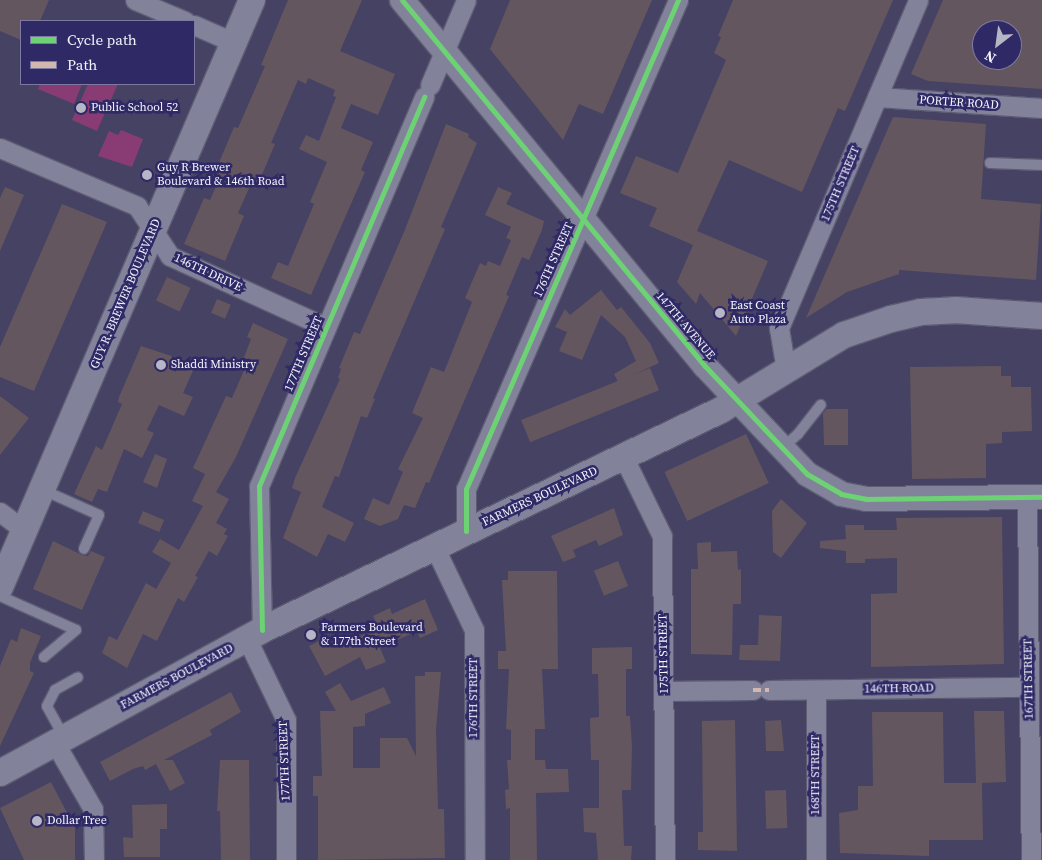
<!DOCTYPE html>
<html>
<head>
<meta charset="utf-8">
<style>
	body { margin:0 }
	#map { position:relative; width:1042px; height:860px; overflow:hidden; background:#454264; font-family:"Source Serif 4",serif }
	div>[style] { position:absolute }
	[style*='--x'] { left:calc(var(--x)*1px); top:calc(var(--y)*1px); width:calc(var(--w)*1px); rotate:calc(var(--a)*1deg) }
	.green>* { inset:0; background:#883c73 }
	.building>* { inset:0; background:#64565f; transform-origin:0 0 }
	.roads { filter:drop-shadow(1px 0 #5e5c73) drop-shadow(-1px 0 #5e5c73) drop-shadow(0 1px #5e5c73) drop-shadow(0 -1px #5e5c73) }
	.service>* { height:10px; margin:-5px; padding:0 5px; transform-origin:5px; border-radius:5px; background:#82829b }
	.minor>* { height:19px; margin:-9.5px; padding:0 9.5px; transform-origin:9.5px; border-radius:9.5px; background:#82829b }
	.tertiary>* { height:24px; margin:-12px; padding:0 12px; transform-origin:12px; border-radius:12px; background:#82829b }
	.secondary>* { height:26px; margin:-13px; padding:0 13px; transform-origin:13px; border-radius:13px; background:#82829b }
	.quiet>* { height:4px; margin-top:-2px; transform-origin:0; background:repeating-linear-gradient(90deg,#d1b7ad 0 8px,transparent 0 12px) }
	.cycleway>* { height:5px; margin:-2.5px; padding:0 2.5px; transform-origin:2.5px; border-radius:2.5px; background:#6cd273 }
	.dots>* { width:14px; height:14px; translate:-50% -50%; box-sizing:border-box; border:2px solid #2f2966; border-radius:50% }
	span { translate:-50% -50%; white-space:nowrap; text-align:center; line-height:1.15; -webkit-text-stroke:5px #2f2966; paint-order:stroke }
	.street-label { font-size:12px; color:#f3f4fc }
	.poi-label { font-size:12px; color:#f3f4fc }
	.left { translate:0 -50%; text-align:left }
	.legend { position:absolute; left:20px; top:20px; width:175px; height:65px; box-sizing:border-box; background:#2f2966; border:1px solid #7d7aa2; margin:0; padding:6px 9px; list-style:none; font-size:15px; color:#f3f4fc }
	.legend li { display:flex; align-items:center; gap:10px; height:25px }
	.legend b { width:25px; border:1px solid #7d7aa2 }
	.north { position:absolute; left:972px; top:20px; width:50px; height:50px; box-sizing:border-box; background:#2f2966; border:1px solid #7d7aa2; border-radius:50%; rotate:210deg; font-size:14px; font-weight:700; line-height:20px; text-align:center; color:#f3f4fc }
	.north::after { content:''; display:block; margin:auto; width:18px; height:22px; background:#b6b6c7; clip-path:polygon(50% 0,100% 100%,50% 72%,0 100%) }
</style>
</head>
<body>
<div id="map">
	<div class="green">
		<div style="clip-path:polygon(40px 84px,82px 84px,74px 104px,38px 89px)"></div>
		<div style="clip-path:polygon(88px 84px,118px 84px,97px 131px,72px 120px)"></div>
		<div style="clip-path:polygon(121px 130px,143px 139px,132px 167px,98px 156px,109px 131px,118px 135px)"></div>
	</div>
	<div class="building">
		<div style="clip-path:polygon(0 0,49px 0,40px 21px,21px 21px,21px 40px,0 31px)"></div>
		<div style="clip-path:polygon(288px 0,362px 0,340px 51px,395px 74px,378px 115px,351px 104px,341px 128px,373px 142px,361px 170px,365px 172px,311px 295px,271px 278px,278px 262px,288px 266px,314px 204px,310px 202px,327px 162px,299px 149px,306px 135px,319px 141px,336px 97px,333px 96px,335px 90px,308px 78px,306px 84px,298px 80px,271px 143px,275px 144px,256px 189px,250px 186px,238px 213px,244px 216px,225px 261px,184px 244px,204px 198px,210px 200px,221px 175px,215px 172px,234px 127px,238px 128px,265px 66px,261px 65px)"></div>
		<div style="clip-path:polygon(510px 0,652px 0,603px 114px,579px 104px,563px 140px,490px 49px)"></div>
		<div style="clip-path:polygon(733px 0,893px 0,845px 111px,838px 108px,802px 192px,729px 160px,697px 231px,768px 261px,736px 336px,700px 293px,696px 304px,677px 282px,693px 245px,649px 226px,657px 208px,620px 193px,636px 156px,678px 173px,726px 60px,714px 53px,721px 37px,718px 36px)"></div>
		<div style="clip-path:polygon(evenodd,943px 0,1042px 0,1042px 89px,928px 81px,911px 74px,943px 0,982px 30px,1012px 30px,1012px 60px,982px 60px,982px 30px)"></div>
		<div style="clip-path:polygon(893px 117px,986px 124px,981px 199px,1041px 204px,1036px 280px,899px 270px,899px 274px,847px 292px,806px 318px)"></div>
		<div style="clip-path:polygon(446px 124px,469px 134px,468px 137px,477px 143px,441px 227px,445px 229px,373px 398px,375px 399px,367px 418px,361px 416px,339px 477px,335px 476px,322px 507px,354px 523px,345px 542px,328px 534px,317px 557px,283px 538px,301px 492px,292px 488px,295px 478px,340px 379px,338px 378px,341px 369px,339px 368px,354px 332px,360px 334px,404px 232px)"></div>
		<div style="clip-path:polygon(5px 187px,24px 195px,0 251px,0 198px)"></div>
		<div style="clip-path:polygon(498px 187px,512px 193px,506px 204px,544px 221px,542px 230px,529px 260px,522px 257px,506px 295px,509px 296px,429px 483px,426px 482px,415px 508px,404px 505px,398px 519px,380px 526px,364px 519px,373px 498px,389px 505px,403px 472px,398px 469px,423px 418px,412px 413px,431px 367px,444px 372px,472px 302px,465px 298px,480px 263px,486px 266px,488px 261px,500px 266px,511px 240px,506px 238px,511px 227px,485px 215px)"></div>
		<div style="clip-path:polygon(62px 204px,107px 222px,34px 391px,0 377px,0 347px)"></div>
		<div style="left:167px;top:277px;width:26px;height:26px;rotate:25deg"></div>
		<div style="clip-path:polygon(601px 290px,617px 310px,621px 307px,650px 343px,659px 363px,618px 382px,614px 374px,636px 361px,625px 337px,601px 315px,582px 360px,559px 351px,567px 332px,555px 327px,565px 309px,570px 315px)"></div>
		<div style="left:217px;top:299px;width:15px;height:15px;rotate:23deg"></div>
		<div style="clip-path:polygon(253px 323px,288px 339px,236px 457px,216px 492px,229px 499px,216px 523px,227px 529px,224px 534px,228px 536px,217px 556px,209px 551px,195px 576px,198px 577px,184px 602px,178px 598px,157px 641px,143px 634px,127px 668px,102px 653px,109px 636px,117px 640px,146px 583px,156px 589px,171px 563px,152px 552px,160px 539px,179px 550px,203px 506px,192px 501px,205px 474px,193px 468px,226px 396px,232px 398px,242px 375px,248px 362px,243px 360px,251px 339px,247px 337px)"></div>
		<div style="clip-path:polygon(141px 346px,196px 364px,183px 393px,193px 397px,184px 416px,159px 405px,147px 430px,154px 433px,142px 458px,124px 449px,107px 492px,98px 489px,92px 502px,74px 494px,96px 446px,102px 450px,122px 404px,118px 402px,119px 397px)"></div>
		<div style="clip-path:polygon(1001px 366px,1001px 376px,1011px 376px,1011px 387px,1031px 387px,1032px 431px,1002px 432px,1002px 443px,986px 444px,986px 478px,912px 479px,910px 367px)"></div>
		<div style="left:650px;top:368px;width:24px;height:139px;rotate:68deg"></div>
		<div style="clip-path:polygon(0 396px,29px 418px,0 455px)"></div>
		<div style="clip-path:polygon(827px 409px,848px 409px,848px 445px,824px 445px,823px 413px)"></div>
		<div style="left:746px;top:434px;width:54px;height:90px;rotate:65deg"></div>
		<div style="clip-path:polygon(155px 454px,167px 459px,157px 488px,143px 482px)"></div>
		<div style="clip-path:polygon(781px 499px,807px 523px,781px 558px,773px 552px,772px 511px)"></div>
		<div style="clip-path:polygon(614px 508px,623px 535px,599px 546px,596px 540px,573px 550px,576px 557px,563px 562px,551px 536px)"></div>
		<div style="left:143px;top:511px;width:23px;height:13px;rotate:23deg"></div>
		<div style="clip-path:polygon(1002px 517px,1004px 664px,871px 667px,871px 594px,897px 593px,897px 558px,865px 559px,865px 563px,846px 563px,846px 551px,820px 548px,820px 541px,846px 539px,845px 525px,864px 525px,864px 530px,897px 530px,896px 518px)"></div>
		<div style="clip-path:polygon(53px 541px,82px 555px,88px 556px,91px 551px,105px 557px,82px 610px,33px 589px)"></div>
		<div style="clip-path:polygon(711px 542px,711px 552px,737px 551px,738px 570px,741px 569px,741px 604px,733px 604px,732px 655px,691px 654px,691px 569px,698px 569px,697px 543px)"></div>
		<div style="left:618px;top:561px;width:27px;height:26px;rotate:68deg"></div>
		<div style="clip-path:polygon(508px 571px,557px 571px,558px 669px,542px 669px,545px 729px,535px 729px,535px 760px,545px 760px,546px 769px,568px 769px,569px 792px,536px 793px,537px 860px,510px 860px,510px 808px,506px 809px,505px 790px,509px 789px,507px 760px,511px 760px,511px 730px,506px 729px,509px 669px,498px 669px,498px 651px,506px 651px,502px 580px,508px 580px)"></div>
		<div style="clip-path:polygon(425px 599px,438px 630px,420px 638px,417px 631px,380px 648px,386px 662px,366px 670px,360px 657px,325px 676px,309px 646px,323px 639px,326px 643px,340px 635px,344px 643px,379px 628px,373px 616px,390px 608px,392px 614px)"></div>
		<div style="clip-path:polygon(759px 615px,782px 616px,780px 661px,739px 660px,740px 645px,758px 645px)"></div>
		<div style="clip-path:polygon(21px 628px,41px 636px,30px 663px,30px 671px,34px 673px,0 746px,0 666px,11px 639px,17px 642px)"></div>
		<div style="clip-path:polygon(632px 647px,632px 669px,626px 669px,626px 716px,630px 716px,632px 746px,631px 790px,622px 790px,624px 846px,632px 846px,631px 860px,598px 860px,596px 833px,584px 832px,583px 808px,599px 808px,599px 760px,591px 760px,590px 718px,599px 717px,598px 674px,592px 674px,592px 648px)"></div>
		<div style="clip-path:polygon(425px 672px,441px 672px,436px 730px,438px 809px,444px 809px,445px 858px,318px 860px,318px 796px,313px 796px,313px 776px,322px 776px,320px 711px,336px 711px,325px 692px,340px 683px,351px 701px,384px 687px,391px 703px,365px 714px,365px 726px,353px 727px,353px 768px,380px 768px,380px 738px,407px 738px,416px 756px,415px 676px,425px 676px)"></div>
		<div style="clip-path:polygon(231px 692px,241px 712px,210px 730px,212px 735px,164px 760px,173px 760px,185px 783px,170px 791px,156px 764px,145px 770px,143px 766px,133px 769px,110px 781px,100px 762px)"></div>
		<div style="clip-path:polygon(974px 711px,1004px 711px,1006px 782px,982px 783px,983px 840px,929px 840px,929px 856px,840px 853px,839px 813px,858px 810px,858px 786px,873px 786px,872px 712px,943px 712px,944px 783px,976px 783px)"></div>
		<div style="clip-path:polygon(735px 720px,737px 851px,698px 850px,698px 832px,703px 832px,702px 721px)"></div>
		<div style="clip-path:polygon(781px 720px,784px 751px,766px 751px,765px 721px)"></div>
		<div style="clip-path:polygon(220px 760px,249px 760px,250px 860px,221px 860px,220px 811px,217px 811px)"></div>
		<div style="clip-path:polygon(51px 782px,75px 828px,75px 860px,24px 860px,0 808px)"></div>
		<div style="left:786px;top:790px;width:38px;height:21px;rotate:88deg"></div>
		<div style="clip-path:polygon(167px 804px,167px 829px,160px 829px,160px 857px,124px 857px,123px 837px,133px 838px,132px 805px)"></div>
	</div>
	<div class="roads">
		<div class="service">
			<div style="--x:990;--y:163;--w:52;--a:2.2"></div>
			<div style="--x:782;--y:448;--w:21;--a:-41"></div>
			<div style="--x:798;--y:434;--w:37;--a:-52"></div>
			<div style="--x:43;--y:490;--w:61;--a:24.1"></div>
			<div style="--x:99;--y:515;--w:37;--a:114"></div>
			<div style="--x:0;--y:596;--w:83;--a:24.1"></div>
			<div style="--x:76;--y:630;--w:42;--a:139.8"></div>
			<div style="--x:64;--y:737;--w:35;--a:-119"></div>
			<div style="--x:47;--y:706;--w:18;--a:-63"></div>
			<div style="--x:55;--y:690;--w:26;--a:-29"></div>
		</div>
		<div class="minor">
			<div style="--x:135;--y:0;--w:54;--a:22.8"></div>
			<div style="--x:194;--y:25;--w:43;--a:23.6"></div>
			<div style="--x:430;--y:85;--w:92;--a:-67"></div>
			<div style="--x:877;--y:97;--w:165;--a:3.8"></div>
			<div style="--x:0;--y:148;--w:149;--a:22.9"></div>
			<div style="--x:137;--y:206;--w:60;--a:56.6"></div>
			<div style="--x:170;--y:256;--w:171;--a:24.5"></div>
			<div style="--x:786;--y:370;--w:43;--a:-99.5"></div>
			<div style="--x:779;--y:328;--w:356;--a:-67"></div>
			<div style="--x:624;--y:458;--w:87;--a:64"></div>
			<div style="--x:662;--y:536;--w:324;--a:89.5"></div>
			<div style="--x:1027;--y:497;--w:363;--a:89.4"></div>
			<div style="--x:0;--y:512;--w:30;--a:37"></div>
			<div style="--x:466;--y:531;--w:42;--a:-90"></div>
			<div style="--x:466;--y:489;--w:533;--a:-66.56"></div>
			<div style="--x:434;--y:546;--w:93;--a:64.5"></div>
			<div style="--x:474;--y:630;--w:230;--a:89.8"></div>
			<div style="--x:262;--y:630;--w:144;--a:-91.2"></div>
			<div style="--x:259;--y:486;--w:423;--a:-67"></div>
			<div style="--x:247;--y:639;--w:90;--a:64.3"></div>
			<div style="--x:286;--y:720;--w:140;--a:90"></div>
			<div style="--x:769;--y:690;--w:260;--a:-0.7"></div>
			<div style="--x:816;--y:690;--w:170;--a:90"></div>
			<div style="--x:665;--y:691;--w:88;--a:-0.7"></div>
			<div style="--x:55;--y:743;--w:76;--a:60.1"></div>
			<div style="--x:93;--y:809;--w:51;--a:88.9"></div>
		</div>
		<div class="tertiary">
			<div style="--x:402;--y:0;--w:474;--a:50.4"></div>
			<div style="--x:704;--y:365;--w:150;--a:46.6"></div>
			<div style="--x:807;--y:474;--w:39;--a:30"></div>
			<div style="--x:841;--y:494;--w:25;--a:11"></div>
			<div style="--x:866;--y:499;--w:176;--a:-0.7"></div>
		</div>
		<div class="secondary">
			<div style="--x:0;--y:587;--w:639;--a:-66.77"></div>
			<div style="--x:0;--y:773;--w:298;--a:-28.6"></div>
			<div style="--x:262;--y:630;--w:509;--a:-25.61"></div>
			<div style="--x:721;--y:410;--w:144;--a:-31.4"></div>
			<div style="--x:844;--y:335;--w:50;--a:-18.8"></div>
			<div style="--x:891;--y:319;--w:31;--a:-13"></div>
			<div style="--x:921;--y:312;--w:34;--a:-3"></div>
			<div style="--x:955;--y:310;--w:87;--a:3.9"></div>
		</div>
	</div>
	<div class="quiet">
		<div style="--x:753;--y:690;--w:16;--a:0"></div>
	</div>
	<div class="cycleway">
		<div style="--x:402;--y:0;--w:474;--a:50.4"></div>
		<div style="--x:704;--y:365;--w:150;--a:46.6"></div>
		<div style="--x:807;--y:474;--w:39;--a:30"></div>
		<div style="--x:841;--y:494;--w:25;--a:11"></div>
		<div style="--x:866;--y:499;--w:176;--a:-0.7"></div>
		<div style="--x:466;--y:531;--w:42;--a:-90"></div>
		<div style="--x:466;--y:489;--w:533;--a:-66.56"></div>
		<div style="--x:262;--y:630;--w:144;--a:-91.2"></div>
		<div style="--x:259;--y:486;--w:423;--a:-67"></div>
	</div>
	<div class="dots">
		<div style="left:81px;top:108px;background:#b6b6c7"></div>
		<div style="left:147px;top:175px;background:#b6b6c7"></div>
		<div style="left:720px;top:313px;background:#b6b6c7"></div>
		<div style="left:161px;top:365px;background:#b6b6c7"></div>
		<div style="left:311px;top:635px;background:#b6b6c7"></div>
		<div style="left:37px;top:821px;background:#b6b6c7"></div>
	</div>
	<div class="street-label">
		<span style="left:959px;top:103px;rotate:4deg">PORTER ROAD</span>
		<span style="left:841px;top:184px;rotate:-67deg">175TH STREET</span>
		<span style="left:554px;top:260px;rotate:-66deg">176TH STREET</span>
		<span style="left:208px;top:273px;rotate:25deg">146TH DRIVE</span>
		<span style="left:126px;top:294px;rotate:-67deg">GUY R. BREWER BOULEVARD</span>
		<span style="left:685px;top:326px;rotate:50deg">147TH AVENUE</span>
		<span style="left:304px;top:354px;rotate:-67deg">177TH STREET</span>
		<span style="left:540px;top:497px;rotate:-25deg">FARMERS BOULEVARD</span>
		<span style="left:664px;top:654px;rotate:-91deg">175TH STREET</span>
		<span style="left:177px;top:677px;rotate:-28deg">FARMERS BOULEVARD</span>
		<span style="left:1029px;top:679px;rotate:-91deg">167TH STREET</span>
		<span style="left:899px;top:689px;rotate:-1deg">146TH ROAD</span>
		<span style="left:474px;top:698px;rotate:-90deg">176TH STREET</span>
		<span style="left:285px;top:761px;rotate:-92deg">177TH STREET</span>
		<span style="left:816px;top:775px;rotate:-90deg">168TH STREET</span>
	</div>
	<div class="poi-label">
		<span class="left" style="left:91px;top:108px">Public School 52</span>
		<span class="left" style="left:157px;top:175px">Guy R Brewer<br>Boulevard &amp; 146th Road</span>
		<span class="left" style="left:730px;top:313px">East Coast<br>Auto Plaza</span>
		<span class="left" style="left:171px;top:365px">Shaddi Ministry</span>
		<span class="left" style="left:321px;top:635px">Farmers Boulevard<br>&amp; 177th Street</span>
		<span class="left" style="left:47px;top:821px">Dollar Tree</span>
	</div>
	<ul class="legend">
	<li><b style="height:6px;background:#6cd273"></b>Cycle path</li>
	<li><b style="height:6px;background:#d1b7ad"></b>Path</li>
	</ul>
	<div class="north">N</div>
</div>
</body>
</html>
